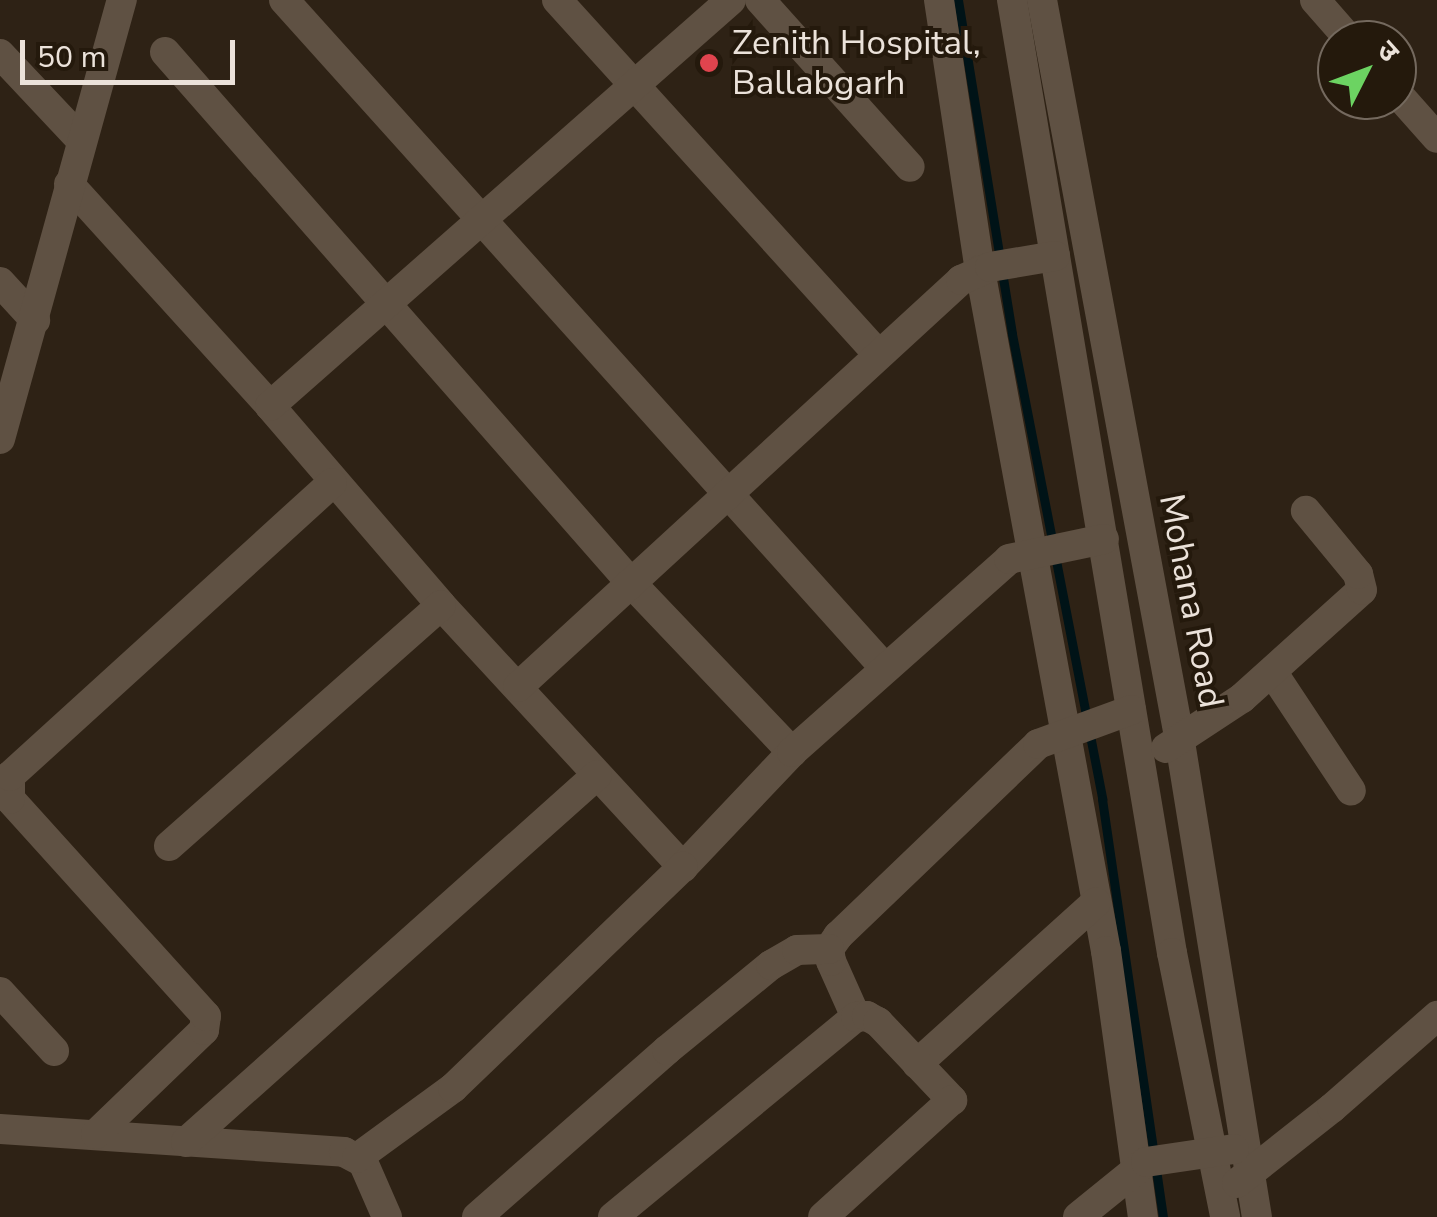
<!DOCTYPE html>
<html>
<head>
<meta charset="utf-8">
<style>
	body { margin:0 }
	#map { position:relative; width:1437px; height:1217px; overflow:hidden; background:#2e2215; font-family:"Nunito Sans","Noto Sans Devanagari",sans-serif }
	div>[style] { position:absolute }
	[style*='--x'] { left:calc(var(--x)*1px); top:calc(var(--y)*1px); width:calc(var(--w)*1px); rotate:calc(var(--a)*1deg) }
	.stream>* { height:9px; margin:-4.5px; padding:0 4.5px; transform-origin:4.5px; border-radius:4.5px; background:#001317 }
	.minor>* { height:30px; margin:-15px; padding:0 15px; transform-origin:15px; border-radius:15px; background:#5f5143 }
	.dots>* { width:28px; height:28px; translate:-50% -50%; box-sizing:border-box; border:5px solid #24190c; border-radius:50% }
	span { translate:-50% -50%; white-space:nowrap; text-align:center; line-height:1.15; -webkit-text-stroke:8px #24190c; paint-order:stroke }
	.poi-label { font-size:35px; color:#ebe2da }
	.left { translate:0 -50%; text-align:left }
	.street-label { font-size:35px; color:#ebe2da }
	.north { position:absolute; left:1317px; top:20px; width:100px; height:100px; box-sizing:border-box; background:#24190c; border:2px solid #74695e; border-radius:50%; rotate:48deg; font-size:28px; font-weight:700; line-height:40px; text-align:center; color:#ebe2da }
	.north::after { content:''; display:block; margin:auto; width:35px; height:45px; background:#6cd362; clip-path:polygon(50% 0,100% 100%,50% 72%,0 100%) }
	.scale { position:absolute; left:20px; top:40px; width:215px; height:45px; box-sizing:border-box; border:5px solid #ebe2da; border-top:0; padding-left:12px; font-size:30px; line-height:35px; white-space:nowrap; color:#ebe2da; -webkit-text-stroke:8px #24190c; paint-order:stroke }
</style>
</head>
<body>
<div id="map">
	<div class="stream">
		<div style="--x:958;--y:0;--w:338;--a:80.8"></div>
		<div style="--x:1012;--y:334;--w:474;--a:79"></div>
		<div style="--x:1102;--y:799;--w:422;--a:81.7"></div>
	</div>
	<div class="minor">
		<div style="--x:284;--y:0;--w:897;--a:48.03"></div>
		<div style="--x:557;--y:0;--w:478;--a:47.8"></div>
		<div style="--x:760;--y:0;--w:224;--a:48.1"></div>
		<div style="--x:939;--y:0;--w:273;--a:81.4"></div>
		<div style="--x:980;--y:270;--w:693;--a:79.52"></div>
		<div style="--x:1106;--y:951;--w:269;--a:82.1"></div>
		<div style="--x:1012;--y:0;--w:966;--a:80.47"></div>
		<div style="--x:1172;--y:953;--w:269;--a:78.6"></div>
		<div style="--x:1042;--y:0;--w:755;--a:79.46"></div>
		<div style="--x:1180;--y:742;--w:481;--a:80.8"></div>
		<div style="--x:1315;--y:0;--w:53;--a:48.8"></div>
		<div style="--x:165;--y:52;--w:709;--a:48.72"></div>
		<div style="--x:633;--y:585;--w:231;--a:46.4"></div>
		<div style="--x:0;--y:54;--w:118;--a:46.7"></div>
		<div style="--x:1397;--y:93;--w:60;--a:48.4"></div>
		<div style="--x:69;--y:184;--w:299;--a:47.8"></div>
		<div style="--x:270;--y:406;--w:262;--a:49.3"></div>
		<div style="--x:441;--y:605;--w:357;--a:47.3"></div>
		<div style="--x:683;--y:867;--w:158;--a:-46.5"></div>
		<div style="--x:792;--y:752;--w:290;--a:-41.6"></div>
		<div style="--x:1009;--y:559;--w:97;--a:-11.9"></div>
		<div style="--x:0;--y:282;--w:52;--a:47.4"></div>
		<div style="--x:270;--y:406;--w:614;--a:-41.37"></div>
		<div style="--x:0;--y:439;--w:456;--a:-74.5"></div>
		<div style="--x:1273;--y:673;--w:141;--a:56.5"></div>
		<div style="--x:518;--y:687;--w:602;--a:-42.57"></div>
		<div style="--x:961;--y:280;--w:32;--a:-24"></div>
		<div style="--x:990;--y:267;--w:66;--a:-9.6"></div>
		<div style="--x:1166;--y:748;--w:91;--a:-33.3"></div>
		<div style="--x:1242;--y:698;--w:161;--a:-42"></div>
		<div style="--x:1362;--y:590;--w:16;--a:-104"></div>
		<div style="--x:1358;--y:574;--w:82;--a:-129.5"></div>
		<div style="--x:169;--y:846;--w:363;--a:-41.5"></div>
		<div style="--x:0;--y:992;--w:80;--a:47.5"></div>
		<div style="--x:856;--y:1017;--w:61;--a:-114.1"></div>
		<div style="--x:831;--y:961;--w:12;--a:-99"></div>
		<div style="--x:829;--y:949;--w:16;--a:-55"></div>
		<div style="--x:838;--y:936;--w:277;--a:-43.8"></div>
		<div style="--x:1038;--y:744;--w:99;--a:-20.1"></div>
		<div style="--x:917;--y:1064;--w:241;--a:-42.1"></div>
		<div style="--x:0;--y:1129;--w:345;--a:3.8"></div>
		<div style="--x:344;--y:1152;--w:21;--a:28"></div>
		<div style="--x:363;--y:1162;--w:60;--a:66.4"></div>
		<div style="--x:96;--y:1134;--w:150;--a:-43.9"></div>
		<div style="--x:204;--y:1030;--w:14;--a:-82"></div>
		<div style="--x:206;--y:1016;--w:292;--a:-132.1"></div>
		<div style="--x:10;--y:799;--w:23;--a:-90"></div>
		<div style="--x:10;--y:776;--w:435;--a:-42.3"></div>
		<div style="--x:186;--y:1142;--w:551;--a:-41.76"></div>
		<div style="--x:357;--y:1158;--w:119;--a:-36.1"></div>
		<div style="--x:453;--y:1088;--w:319;--a:-43.9"></div>
		<div style="--x:1237;--y:1183;--w:121;--a:-38.3"></div>
		<div style="--x:1332;--y:1108;--w:140;--a:-41.2"></div>
		<div style="--x:477;--y:1217;--w:253;--a:-41.3"></div>
		<div style="--x:667;--y:1050;--w:134;--a:-39.3"></div>
		<div style="--x:771;--y:965;--w:30;--a:-30"></div>
		<div style="--x:797;--y:950;--w:32;--a:-2"></div>
		<div style="--x:613;--y:1217;--w:315;--a:-39.5"></div>
		<div style="--x:856;--y:1017;--w:11;--a:-5"></div>
		<div style="--x:867;--y:1016;--w:13;--a:29"></div>
		<div style="--x:878;--y:1022;--w:108;--a:46.5"></div>
		<div style="--x:952;--y:1100;--w:174;--a:137.8"></div>
		<div style="--x:1078;--y:1217;--w:87;--a:-39"></div>
		<div style="--x:1146;--y:1162;--w:89;--a:-8.4"></div>
	</div>
	<div class="dots">
		<div style="left:709px;top:63px;background:#e0444e"></div>
	</div>
	<div class="poi-label">
		<span class="left" style="left:732px;top:63px">Zenith Hospital,<br>Ballabgarh</span>
	</div>
	<div class="street-label">
		<span style="left:1191px;top:601px;rotate:79deg">Mohana Road</span>
	</div>
	<div class="north">उ</div>
	<div class="scale">50 m</div>
</div>
</body>
</html>
